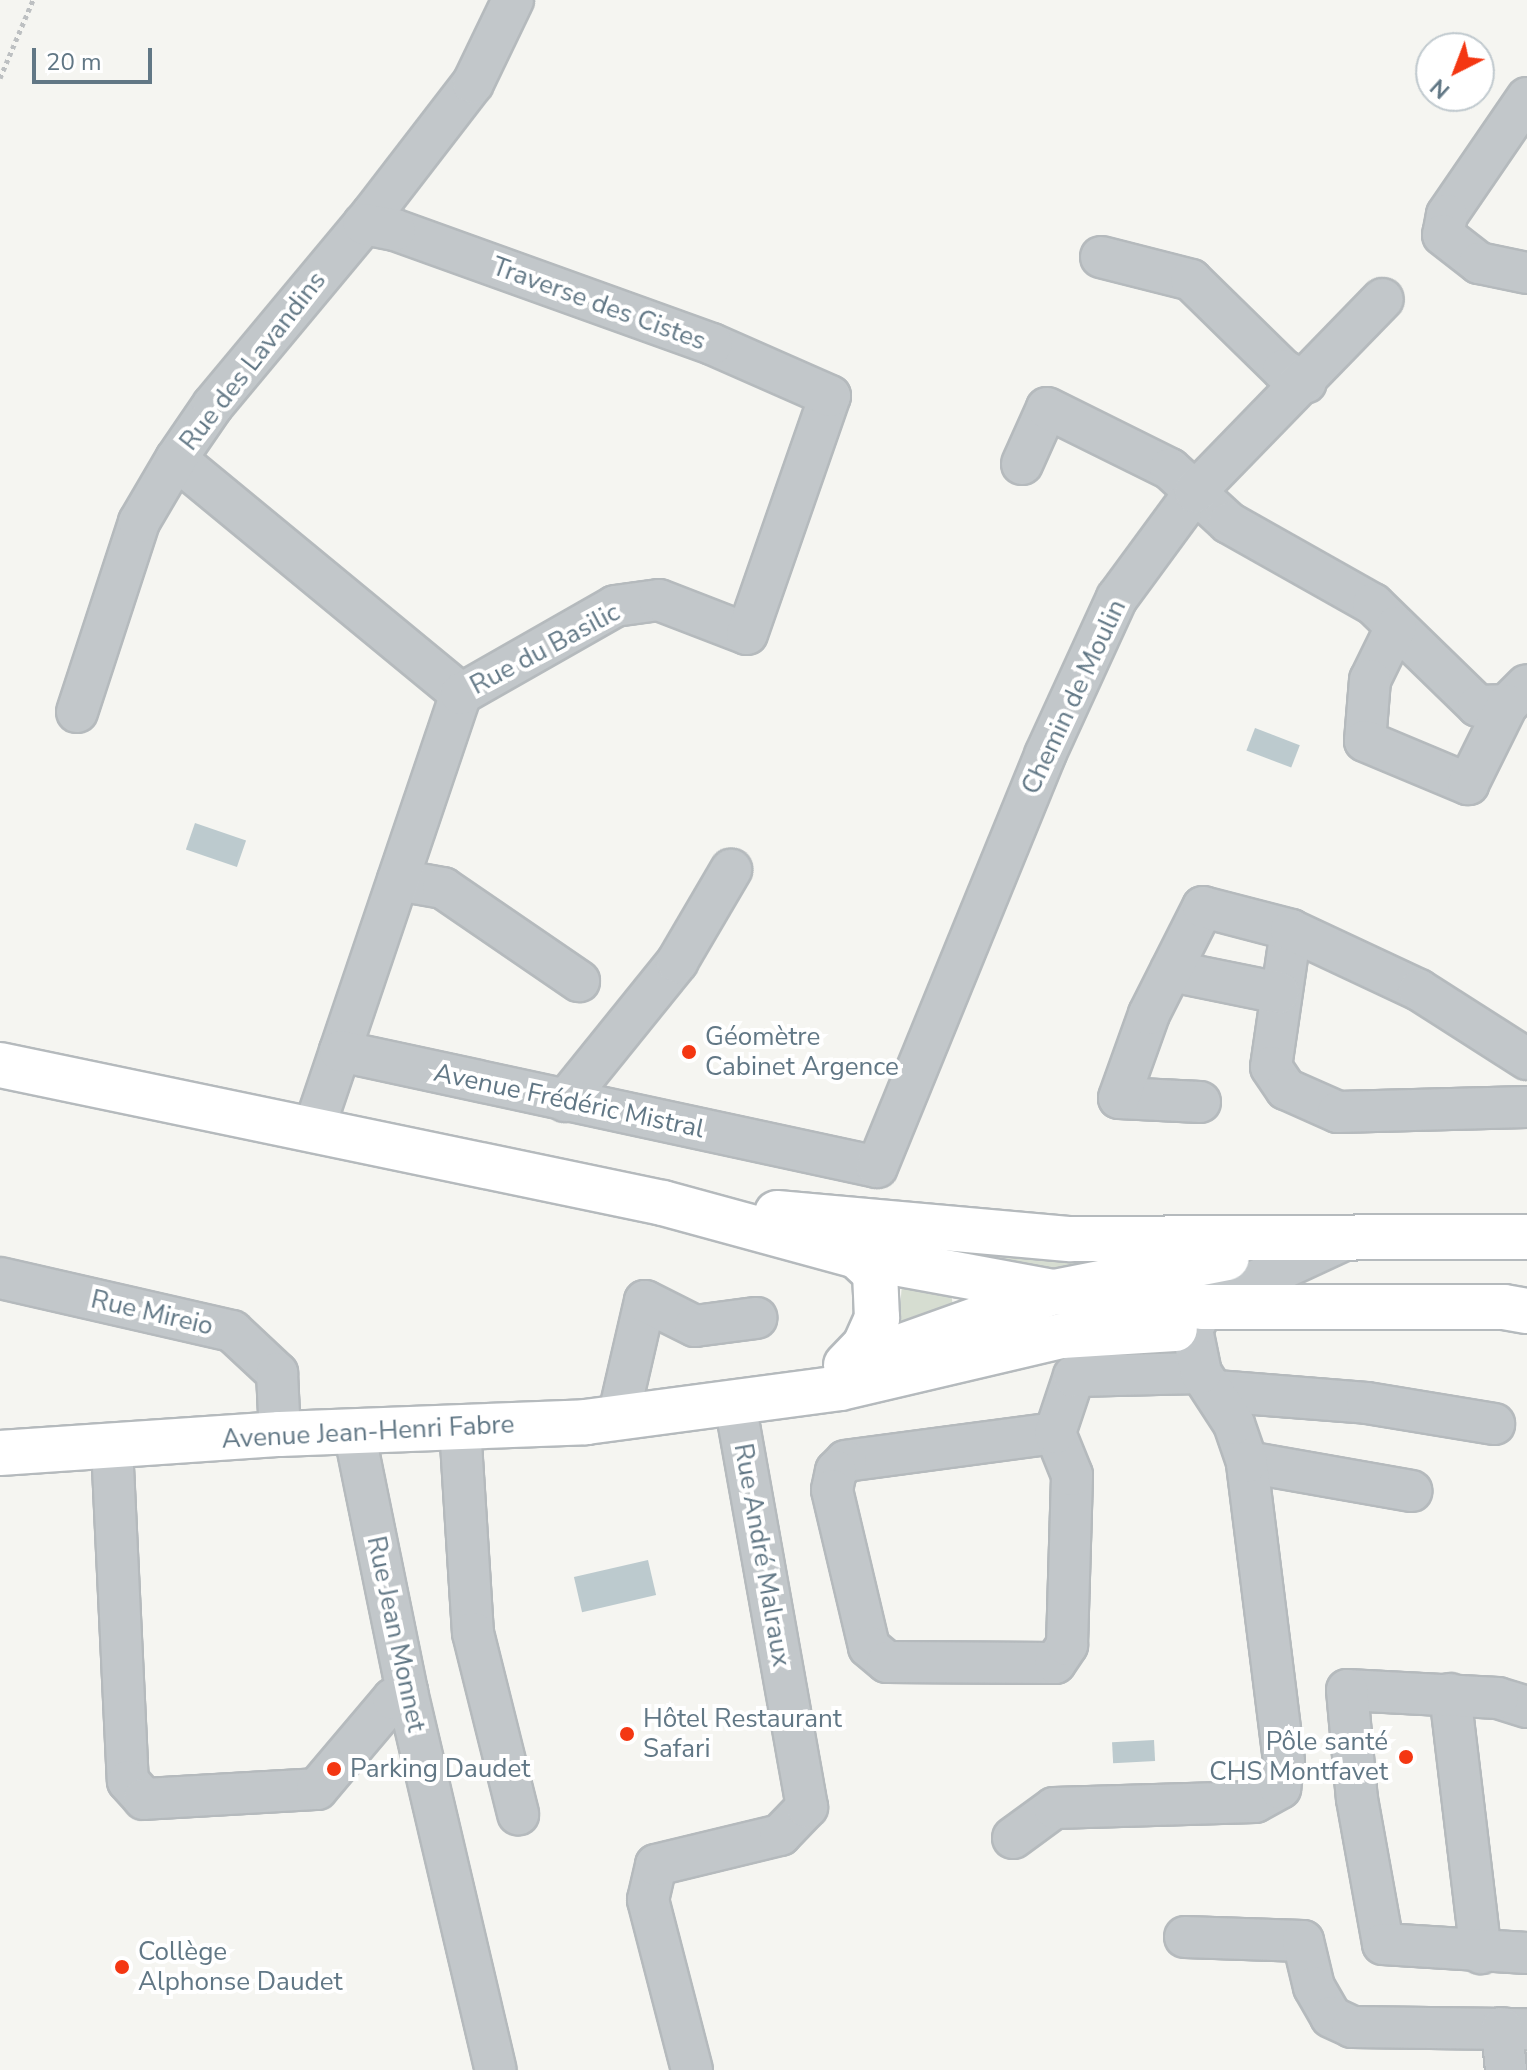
<!DOCTYPE html>
<html>
<head>
<meta charset="utf-8">
<style>
	body { margin:0 }
	#map { position:relative; width:1527px; height:2070px; overflow:hidden; background:#f5f5f1; font-family:"Nunito Sans",sans-serif }
	div>[style] { position:absolute }
	[style*='--x'] { left:calc(var(--x)*1px); top:calc(var(--y)*1px); width:calc(var(--w)*1px); rotate:calc(var(--a)*1deg) }
	.green>* { inset:0; background:#d6ddd1 }
	.water>* { inset:0; background:#bccace; transform-origin:0 0 }
	.path>* { height:5px; margin-top:-2.5px; transform-origin:0; background:repeating-linear-gradient(90deg,#bdc0c2 0 4px,transparent 0 8px) }
	.roads { filter:drop-shadow(2px 0 #b5babd) drop-shadow(-2px 0 #b5babd) drop-shadow(0 2px #b5babd) drop-shadow(0 -2px #b5babd) }
	.minor>* { height:40px; margin:-20px; padding:0 20px; transform-origin:20px; border-radius:20px; background:#c2c7ca }
	.major>* { height:44px; margin:-22px; padding:0 22px; transform-origin:22px; border-radius:22px; background:#fff }
	.dots>* { width:22px; height:22px; translate:-50% -50%; box-sizing:border-box; border:4px solid #fff; border-radius:50% }
	span { translate:-50% -50%; white-space:nowrap; text-align:center; line-height:1.15; -webkit-text-stroke:8px #fff; paint-order:stroke }
	.street-label { font-size:26px; color:#617785 }
	.poi-label { font-size:26px; color:#617785 }
	.left { translate:0 -50%; text-align:left }
	.right { translate:-100% -50%; text-align:right }
	.north { position:absolute; left:1415px; top:32px; width:80px; height:80px; box-sizing:border-box; background:#fff; border:2px solid #c0c9ce; border-radius:50%; rotate:222deg; font-size:22px; font-weight:700; line-height:32px; text-align:center; color:#617785 }
	.north::after { content:''; display:block; margin:auto; width:28px; height:36px; background:#f43712; clip-path:polygon(50% 0,100% 100%,50% 72%,0 100%) }
	.scale { position:absolute; left:32px; top:48px; width:120px; height:36px; box-sizing:border-box; border:4px solid #617785; border-top:0; padding-left:10px; font-size:24px; line-height:28px; white-space:nowrap; color:#617785; -webkit-text-stroke:6px #fff; paint-order:stroke }
</style>
</head>
<body>
<div id="map">
	<div class="green">
		<div style="clip-path:polygon(901px 1247px,1019px 1256px,1117px 1259px,1055px 1274px)"></div>
		<div style="clip-path:polygon(902px 1284px,951px 1292px,953px 1307px,903px 1323px,899px 1320px)"></div>
	</div>
	<div class="water">
		<div style="left:1255px;top:728px;width:48px;height:24px;rotate:21deg"></div>
		<div style="left:195px;top:823px;width:54px;height:28px;rotate:19deg"></div>
		<div style="left:648px;top:1560px;width:36px;height:76px;rotate:77deg"></div>
		<div style="left:1154px;top:1740px;width:21px;height:42px;rotate:87deg"></div>
	</div>
	<div class="path">
		<div style="--x:0;--y:78;--w:85;--a:-67.1"></div>
	</div>
	<div class="roads">
		<div class="minor">
			<div style="--x:1527;--y:98;--w:142;--a:124.4"></div>
			<div style="--x:1447;--y:215;--w:20;--a:101"></div>
			<div style="--x:1443;--y:235;--w:46;--a:37.9"></div>
			<div style="--x:1479;--y:263;--w:49;--a:11.8"></div>
			<div style="--x:1101;--y:257;--w:93;--a:14.3"></div>
			<div style="--x:1191;--y:280;--w:129;--a:44.4"></div>
			<div style="--x:1283;--y:370;--w:26;--a:29"></div>
			<div style="--x:1022;--y:464;--w:61;--a:-65.9"></div>
			<div style="--x:1047;--y:408;--w:137;--a:26.4"></div>
			<div style="--x:1170;--y:469;--w:80;--a:42.5"></div>
			<div style="--x:1229;--y:523;--w:165;--a:29.4"></div>
			<div style="--x:1373;--y:604;--w:146;--a:44.2"></div>
			<div style="--x:1478;--y:706;--w:29;--a:-2"></div>
			<div style="--x:1507;--y:705;--w:28;--a:-45"></div>
			<div style="--x:1396;--y:627;--w:59;--a:116.1"></div>
			<div style="--x:1370;--y:680;--w:61;--a:94.7"></div>
			<div style="--x:1365;--y:741;--w:112;--a:22.7"></div>
			<div style="--x:1468;--y:784;--w:88;--a:-63.7"></div>
			<div style="--x:461;--y:694;--w:369;--a:-140.5"></div>
			<div style="--x:176;--y:459;--w:65;--a:-55.6"></div>
			<div style="--x:213;--y:405;--w:249;--a:-50.2"></div>
			<div style="--x:372;--y:214;--w:165;--a:-52.4"></div>
			<div style="--x:473;--y:83;--w:92;--a:-64.3"></div>
			<div style="--x:77;--y:712;--w:200;--a:-71.9"></div>
			<div style="--x:139;--y:522;--w:73;--a:-59.6"></div>
			<div style="--x:398;--y:880;--w:46;--a:10.1"></div>
			<div style="--x:443;--y:888;--w:165;--a:34.4"></div>
			<div style="--x:1291;--y:930;--w:138;--a:98.3"></div>
			<div style="--x:1271;--y:1067;--w:27;--a:56"></div>
			<div style="--x:1286;--y:1089;--w:57;--a:23.9"></div>
			<div style="--x:1338;--y:1112;--w:189;--a:-1.5"></div>
			<div style="--x:1171;--y:971;--w:110;--a:11.5"></div>
			<div style="--x:340;--y:1051;--w:377;--a:-71.3"></div>
			<div style="--x:461;--y:694;--w:177;--a:-29.7"></div>
			<div style="--x:615;--y:606;--w:44;--a:-7.8"></div>
			<div style="--x:659;--y:600;--w:94;--a:21.1"></div>
			<div style="--x:747;--y:634;--w:252;--a:-70.8"></div>
			<div style="--x:830;--y:396;--w:129;--a:-156.2"></div>
			<div style="--x:712;--y:344;--w:337;--a:-160.2"></div>
			<div style="--x:395;--y:230;--w:32;--a:-169"></div>
			<div style="--x:565;--y:1101;--w:179;--a:-51.1"></div>
			<div style="--x:677;--y:962;--w:107;--a:-59.6"></div>
			<div style="--x:1200;--y:1102;--w:81;--a:-177.2"></div>
			<div style="--x:1119;--y:1098;--w:89;--a:-70.3"></div>
			<div style="--x:1149;--y:1014;--w:120;--a:-63.2"></div>
			<div style="--x:1203;--y:907;--w:91;--a:14.6"></div>
			<div style="--x:1291;--y:930;--w:141;--a:25.1"></div>
			<div style="--x:1419;--y:990;--w:128;--a:32.6"></div>
			<div style="--x:314;--y:1128;--w:81;--a:-71.3"></div>
			<div style="--x:340;--y:1051;--w:549;--a:12.19"></div>
			<div style="--x:877;--y:1167;--w:445;--a:-67.8"></div>
			<div style="--x:1045;--y:755;--w:173;--a:-65.4"></div>
			<div style="--x:1117;--y:598;--w:132;--a:-53.7"></div>
			<div style="--x:1195;--y:492;--w:269;--a:-45.8"></div>
			<div style="--x:0;--y:1278;--w:238;--a:12.9"></div>
			<div style="--x:232;--y:1331;--w:62;--a:43"></div>
			<div style="--x:277;--y:1373;--w:61;--a:87.2"></div>
			<div style="--x:1216;--y:1391;--w:151;--a:4.5"></div>
			<div style="--x:1367;--y:1403;--w:129;--a:9.4"></div>
			<div style="--x:618;--y:1418;--w:120;--a:-77"></div>
			<div style="--x:645;--y:1301;--w:56;--a:26.6"></div>
			<div style="--x:695;--y:1326;--w:62;--a:-7.5"></div>
			<div style="--x:460;--y:1427;--w:206;--a:86.4"></div>
			<div style="--x:473;--y:1633;--w:187;--a:76"></div>
			<div style="--x:354;--y:1431;--w:266;--a:78.5"></div>
			<div style="--x:407;--y:1692;--w:388;--a:76.8"></div>
			<div style="--x:1055;--y:1433;--w:211;--a:172.4"></div>
			<div style="--x:846;--y:1461;--w:14;--a:135"></div>
			<div style="--x:836;--y:1471;--w:19;--a:102"></div>
			<div style="--x:832;--y:1490;--w:161;--a:76.7"></div>
			<div style="--x:869;--y:1647;--w:23;--a:40"></div>
			<div style="--x:887;--y:1662;--w:168;--a:0.3"></div>
			<div style="--x:1055;--y:1663;--w:22;--a:-56"></div>
			<div style="--x:1067;--y:1645;--w:170;--a:-88.3"></div>
			<div style="--x:1072;--y:1475;--w:45;--a:-112"></div>
			<div style="--x:1055;--y:1433;--w:60;--a:-71.6"></div>
			<div style="--x:1074;--y:1376;--w:127;--a:-1.4"></div>
			<div style="--x:112;--y:1446;--w:335;--a:87.3"></div>
			<div style="--x:128;--y:1781;--w:24;--a:48"></div>
			<div style="--x:144;--y:1799;--w:173;--a:-3.3"></div>
			<div style="--x:317;--y:1789;--w:118;--a:-49.8"></div>
			<div style="--x:393;--y:1699;--w:16;--a:-27"></div>
			<div style="--x:1247;--y:1462;--w:167;--a:10"></div>
			<div style="--x:1450;--y:1694;--w:261;--a:83.2"></div>
			<div style="--x:1527;--y:1707;--w:30;--a:-163"></div>
			<div style="--x:1498;--y:1698;--w:151;--a:-177"></div>
			<div style="--x:1347;--y:1690;--w:109;--a:84.8"></div>
			<div style="--x:1357;--y:1799;--w:147;--a:79.8"></div>
			<div style="--x:1383;--y:1944;--w:144;--a:3.6"></div>
			<div style="--x:1013;--y:1838;--w:51;--a:-36.2"></div>
			<div style="--x:1054;--y:1808;--w:201;--a:-1.7"></div>
			<div style="--x:1255;--y:1802;--w:29;--a:-29"></div>
			<div style="--x:1280;--y:1788;--w:27;--a:-82"></div>
			<div style="--x:1284;--y:1761;--w:301;--a:-97.1"></div>
			<div style="--x:1247;--y:1462;--w:40;--a:-108.9"></div>
			<div style="--x:1234;--y:1424;--w:61;--a:-122.9"></div>
			<div style="--x:1201;--y:1373;--w:45;--a:-101.6"></div>
			<div style="--x:1192;--y:1329;--w:25;--a:-61"></div>
			<div style="--x:1204;--y:1307;--w:17;--a:-31"></div>
			<div style="--x:1219;--y:1298;--w:140;--a:-24.9"></div>
			<div style="--x:1185;--y:1937;--w:118;--a:1.9"></div>
			<div style="--x:1303;--y:1941;--w:47;--a:76.6"></div>
			<div style="--x:1314;--y:1987;--w:34;--a:60"></div>
			<div style="--x:1331;--y:2017;--w:23;--a:25"></div>
			<div style="--x:1352;--y:2027;--w:175;--a:0.7"></div>
			<div style="--x:1502;--y:2028;--w:42;--a:84.6"></div>
			<div style="--x:692;--y:2070;--w:176;--a:-104.5"></div>
			<div style="--x:648;--y:1900;--w:36;--a:-77"></div>
			<div style="--x:656;--y:1865;--w:128;--a:-13.6"></div>
			<div style="--x:780;--y:1835;--w:39;--a:-46"></div>
			<div style="--x:807;--y:1807;--w:410;--a:-100.1"></div>
		</div>
		<div class="major">
			<div style="--x:0;--y:1065;--w:677;--a:11.76"></div>
			<div style="--x:663;--y:1203;--w:201;--a:15.3"></div>
			<div style="--x:857;--y:1256;--w:200;--a:10.4"></div>
			<div style="--x:1054;--y:1292;--w:151;--a:5.7"></div>
			<div style="--x:1204;--y:1307;--w:300;--a:0"></div>
			<div style="--x:1504;--y:1307;--w:23;--a:10"></div>
			<div style="--x:777;--y:1213;--w:295;--a:5.1"></div>
			<div style="--x:1071;--y:1239;--w:456;--a:-0.3"></div>
			<div style="--x:886;--y:1352;--w:178;--a:-19.7"></div>
			<div style="--x:1054;--y:1292;--w:176;--a:-11.1"></div>
			<div style="--x:846;--y:1365;--w:28;--a:-46"></div>
			<div style="--x:865;--y:1345;--w:30;--a:-66"></div>
			<div style="--x:877;--y:1318;--w:45;--a:-92.5"></div>
			<div style="--x:875;--y:1273;--w:25;--a:-137"></div>
			<div style="--x:0;--y:1453;--w:281;--a:-3.9"></div>
			<div style="--x:280;--y:1434;--w:306;--a:-2.2"></div>
			<div style="--x:586;--y:1422;--w:256;--a:-7.6"></div>
			<div style="--x:840;--y:1388;--w:228;--a:-13.2"></div>
			<div style="--x:1062;--y:1336;--w:113;--a:-3.5"></div>
		</div>
	</div>
	<div class="dots">
		<div style="left:689px;top:1052px;background:#f43712"></div>
		<div style="left:627px;top:1734px;background:#f43712"></div>
		<div style="left:1406px;top:1757px;background:#f43712"></div>
		<div style="left:334px;top:1769px;background:#f43712"></div>
		<div style="left:122px;top:1967px;background:#f43712"></div>
	</div>
	<div class="street-label">
		<span style="left:599px;top:304px;rotate:20deg">Traverse des Cistes</span>
		<span style="left:253px;top:361px;rotate:-52deg">Rue des Lavandins</span>
		<span style="left:545px;top:649px;rotate:-28deg">Rue du Basilic</span>
		<span style="left:1074px;top:697px;rotate:-65deg">Chemin de Moulin</span>
		<span style="left:569px;top:1101px;rotate:12deg">Avenue Frédéric Mistral</span>
		<span style="left:152px;top:1313px;rotate:13deg">Rue Mireio</span>
		<span style="left:368px;top:1432px;rotate:-3deg">Avenue Jean-Henri Fabre</span>
		<span style="left:762px;top:1555px;rotate:80deg">Rue André Malraux</span>
		<span style="left:396px;top:1634px;rotate:78deg">Rue Jean Monnet</span>
	</div>
	<div class="poi-label">
		<span class="left" style="left:705px;top:1052px">Géomètre<br>Cabinet Argence</span>
		<span class="left" style="left:643px;top:1734px">Hôtel Restaurant<br>Safari</span>
		<span class="right" style="left:1388px;top:1757px">Pôle santé<br>CHS Montfavet</span>
		<span class="left" style="left:350px;top:1769px">Parking Daudet</span>
		<span class="left" style="left:138px;top:1967px">Collège<br>Alphonse Daudet</span>
	</div>
	<div class="north">N</div>
	<div class="scale">20 m</div>
</div>
</body>
</html>
